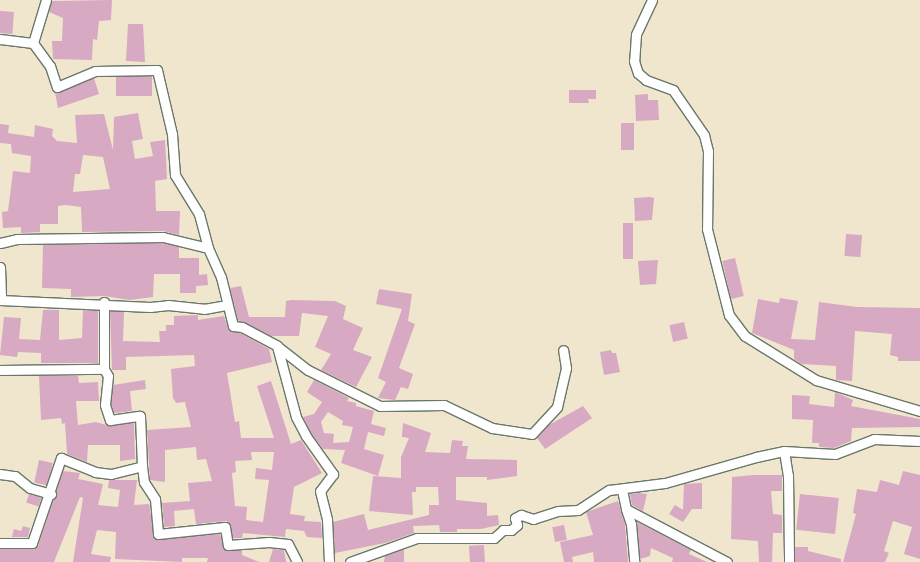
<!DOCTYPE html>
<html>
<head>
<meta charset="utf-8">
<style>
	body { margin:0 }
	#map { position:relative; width:920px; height:562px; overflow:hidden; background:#f0e6ce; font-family:"Gochi Hand",sans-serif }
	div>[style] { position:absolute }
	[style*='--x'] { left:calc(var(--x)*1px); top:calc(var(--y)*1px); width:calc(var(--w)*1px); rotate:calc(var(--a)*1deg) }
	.building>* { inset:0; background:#d7a9c2; transform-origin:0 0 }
	.roads { filter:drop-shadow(1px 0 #68786a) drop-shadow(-1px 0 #68786a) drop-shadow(0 1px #68786a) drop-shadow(0 -1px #68786a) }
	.street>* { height:9px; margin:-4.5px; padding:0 4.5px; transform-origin:4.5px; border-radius:4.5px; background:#fff }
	span { translate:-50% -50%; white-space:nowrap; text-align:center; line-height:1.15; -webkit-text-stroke:4px #f6f6f2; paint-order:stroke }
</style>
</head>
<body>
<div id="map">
	<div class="building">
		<div style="clip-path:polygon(112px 0,111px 20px,99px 21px,97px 40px,93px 39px,92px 60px,53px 59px,52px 41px,62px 41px,63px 18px,49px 12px,52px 1px)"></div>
		<div style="left:0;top:11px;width:14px;height:22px;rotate:4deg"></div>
		<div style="clip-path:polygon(128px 24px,143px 24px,145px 62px,126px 61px)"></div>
		<div style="left:152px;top:76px;width:20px;height:36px;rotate:90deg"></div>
		<div style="clip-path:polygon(94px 78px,99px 94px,58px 108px,55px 93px)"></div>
		<div style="clip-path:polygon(569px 90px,596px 90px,596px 99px,588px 99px,589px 103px,569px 103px)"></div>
		<div style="clip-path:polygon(648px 94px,648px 100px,658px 100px,659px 120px,636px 121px,635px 95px)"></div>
		<div style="clip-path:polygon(evenodd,138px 113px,143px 139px,132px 141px,135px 159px,153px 156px,150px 142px,165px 140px,167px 179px,155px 181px,156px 211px,180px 211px,179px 235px,163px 231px,82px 232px,81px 207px,66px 205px,58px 206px,58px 224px,40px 224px,40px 232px,21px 233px,21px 227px,3px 228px,2px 212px,8px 211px,13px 171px,30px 173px,31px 156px,12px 153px,11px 144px,0 143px,0 124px,9px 125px,8px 133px,34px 137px,35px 125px,53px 129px,52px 136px,57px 141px,77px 143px,75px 115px,104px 114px,113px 150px,114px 117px,138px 113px,83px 155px,103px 157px,110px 189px,73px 192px,75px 174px,80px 174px,83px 155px)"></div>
		<div style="left:621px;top:123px;width:13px;height:27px"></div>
		<div style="clip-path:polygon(650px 197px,654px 198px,652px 220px,635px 221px,634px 198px)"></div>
		<div style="left:623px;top:223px;width:10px;height:36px"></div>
		<div style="left:846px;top:234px;width:16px;height:22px;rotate:4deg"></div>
		<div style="clip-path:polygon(162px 243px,179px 247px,179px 258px,199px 258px,199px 275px,207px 274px,208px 285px,196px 286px,196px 293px,180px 293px,180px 274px,154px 274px,153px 297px,130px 300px,104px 296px,71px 297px,71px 289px,42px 288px,43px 245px)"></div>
		<div style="left:735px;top:258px;width:39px;height:13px;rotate:77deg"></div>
		<div style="clip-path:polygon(658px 260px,656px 284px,640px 285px,638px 261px)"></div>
		<div style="clip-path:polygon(241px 286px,249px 317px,285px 317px,286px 301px,291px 300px,335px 301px,346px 306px,343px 319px,363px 328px,353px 350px,372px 357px,356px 387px,321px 370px,331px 354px,315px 347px,328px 316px,302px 313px,299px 336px,271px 336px,238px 320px,230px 288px)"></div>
		<div style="clip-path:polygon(379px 289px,412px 294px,408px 321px,415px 324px,399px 368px,413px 374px,408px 389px,401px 387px,395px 400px,378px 398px,386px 382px,378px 378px,402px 309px,376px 304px)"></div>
		<div style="clip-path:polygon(780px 298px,798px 301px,791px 339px,815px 340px,819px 302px,857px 307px,920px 308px,920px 361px,898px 361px,898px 357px,890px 355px,892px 334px,855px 331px,852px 381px,836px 380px,836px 366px,802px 364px,794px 359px,794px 350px,752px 333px,758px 299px,779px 303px)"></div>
		<div style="clip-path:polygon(43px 310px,59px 310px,59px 340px,82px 338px,83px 310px,98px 311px,98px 363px,41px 363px,41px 353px,18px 352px,17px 357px,0 355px,4px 317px,21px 318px,19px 339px,40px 340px)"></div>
		<div style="clip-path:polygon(evenodd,110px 311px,124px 312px,123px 341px,160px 342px,159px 331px,166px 331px,166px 325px,174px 325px,174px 316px,198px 315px,198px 320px,224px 316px,229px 331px,240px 333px,269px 349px,272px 362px,227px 373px,235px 422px,239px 421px,241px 438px,274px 438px,257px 386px,271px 381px,291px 444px,301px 440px,322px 473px,294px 487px,290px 514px,305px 516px,304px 521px,321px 522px,322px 538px,307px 537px,304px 531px,286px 529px,285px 537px,243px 533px,242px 538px,233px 538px,227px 521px,196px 524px,194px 509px,174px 511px,175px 526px,164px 527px,162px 503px,190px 501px,188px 483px,212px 481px,206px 459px,197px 460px,196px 447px,165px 450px,165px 482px,150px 480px,147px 430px,191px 427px,185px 402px,176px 403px,173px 398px,171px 369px,195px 366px,194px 355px,126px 357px,126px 370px,112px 370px,110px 311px,251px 452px,274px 452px,272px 470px,256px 468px,255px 479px,269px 480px,263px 522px,246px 520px,247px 507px,235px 506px,232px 473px,236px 472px,235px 461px,252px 460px,251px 452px)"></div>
		<div style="left:684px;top:322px;width:17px;height:15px;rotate:77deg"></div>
		<div style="clip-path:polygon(611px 350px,612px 353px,616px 353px,620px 372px,604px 375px,600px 352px)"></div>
		<div style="clip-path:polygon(39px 376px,78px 376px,79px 383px,98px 382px,99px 401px,76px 401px,78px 425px,96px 422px,110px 426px,134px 423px,135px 459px,120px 461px,120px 445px,88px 445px,87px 462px,67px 454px,65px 423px,62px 424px,61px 418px,41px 420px)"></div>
		<div style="clip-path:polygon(145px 380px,146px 389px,130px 391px,132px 411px,114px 413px,111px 404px,113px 385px)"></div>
		<div style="clip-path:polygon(evenodd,314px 380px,349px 398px,347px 401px,356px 403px,356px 406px,374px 411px,371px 424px,386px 428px,384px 436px,368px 432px,364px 449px,384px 455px,378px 476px,341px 463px,345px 450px,323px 449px,311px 433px,303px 417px,314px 414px,322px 402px,307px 392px,314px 380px,328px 412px,343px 421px,342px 425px,353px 427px,349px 442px,333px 443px,334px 434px,324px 433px,321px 422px,328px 412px)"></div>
		<div style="clip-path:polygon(835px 392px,853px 400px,851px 406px,920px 419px,920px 427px,852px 428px,851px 441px,834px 448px,819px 447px,819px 443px,812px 443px,813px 420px,792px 419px,792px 395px,810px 396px,809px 404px,834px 407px)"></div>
		<div style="clip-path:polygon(583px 406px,592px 418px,545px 449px,537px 438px,549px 425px)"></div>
		<div style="clip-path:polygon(403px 423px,431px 433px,425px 452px,450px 453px,452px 440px,463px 441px,462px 446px,468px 446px,466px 459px,517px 460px,517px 476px,487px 480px,487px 477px,456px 477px,456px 500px,487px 503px,487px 516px,498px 515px,499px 525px,481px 529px,457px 529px,457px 532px,440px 532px,439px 525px,413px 526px,414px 533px,385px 543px,335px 553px,333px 522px,364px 514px,368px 530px,429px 515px,429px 505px,439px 505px,438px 487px,416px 487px,416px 492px,412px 492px,413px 515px,369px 511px,373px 476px,401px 478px,401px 457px,409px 438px,402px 437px)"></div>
		<div style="left:39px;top:460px;width:14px;height:23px;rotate:12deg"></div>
		<div style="clip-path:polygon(63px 471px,80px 473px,78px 479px,103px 484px,98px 505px,118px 507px,120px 490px,108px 488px,109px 480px,137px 480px,134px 505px,149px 504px,155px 539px,220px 534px,225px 550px,242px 550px,242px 555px,259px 562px,207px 562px,208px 558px,182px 558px,182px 562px,115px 559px,116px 532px,97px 530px,91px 554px,111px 557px,110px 562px,73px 562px,83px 498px,80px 497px,54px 562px,0 562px,0 549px,32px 549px,38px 546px)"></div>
		<div style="clip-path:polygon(903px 471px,920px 475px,920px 559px,904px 554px,912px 527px,893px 521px,884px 551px,889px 553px,885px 562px,843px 562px,856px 514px,853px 513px,857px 489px,877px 492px,880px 480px,899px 485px)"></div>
		<div style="clip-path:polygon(754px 475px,782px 475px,782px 491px,771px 491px,773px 514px,782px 515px,782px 533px,773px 533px,772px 562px,759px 562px,758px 541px,731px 539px,732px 477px)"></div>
		<div style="clip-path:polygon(702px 483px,702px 509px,692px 509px,683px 522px,669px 514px,675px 505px,683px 510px,684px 484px)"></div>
		<div style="clip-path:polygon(639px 493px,647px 494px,643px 511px,632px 505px,630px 494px)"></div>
		<div style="left:29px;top:494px;width:13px;height:9px;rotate:18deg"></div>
		<div style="left:800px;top:494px;width:39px;height:36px;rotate:6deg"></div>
		<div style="clip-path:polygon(618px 501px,625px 525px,628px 562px,594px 562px,593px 552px,572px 557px,573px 562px,564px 562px,560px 542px,593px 535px,586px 512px)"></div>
		<div style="clip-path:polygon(637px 522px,691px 550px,689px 554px,707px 562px,672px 562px,673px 558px,651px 548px,650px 556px,640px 559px)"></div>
		<div style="left:564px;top:525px;width:15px;height:12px;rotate:79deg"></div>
		<div style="clip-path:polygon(23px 526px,30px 528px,28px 537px,12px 537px,14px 529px,21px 531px)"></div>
		<div style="left:484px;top:545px;width:17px;height:15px;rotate:87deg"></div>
		<div style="clip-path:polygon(795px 547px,808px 547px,808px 551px,841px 559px,841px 562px,795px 562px)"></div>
		<div style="clip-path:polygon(273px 549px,284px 550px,286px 562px,269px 562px)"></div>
		<div style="clip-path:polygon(404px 549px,404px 562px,384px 562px,385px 556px)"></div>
	</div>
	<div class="roads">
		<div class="street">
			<div style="--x:652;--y:0;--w:38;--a:115"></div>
			<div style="--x:636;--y:35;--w:26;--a:94"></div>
			<div style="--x:634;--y:61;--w:13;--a:72"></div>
			<div style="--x:638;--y:73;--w:11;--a:41"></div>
			<div style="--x:646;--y:80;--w:29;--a:20"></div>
			<div style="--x:673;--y:90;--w:55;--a:55.4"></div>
			<div style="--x:704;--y:135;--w:16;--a:76"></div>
			<div style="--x:708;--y:151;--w:78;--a:90.7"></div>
			<div style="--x:707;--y:229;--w:89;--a:75.7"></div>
			<div style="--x:729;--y:315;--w:26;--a:53"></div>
			<div style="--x:745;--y:336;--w:84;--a:31.8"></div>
			<div style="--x:816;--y:380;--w:109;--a:16.6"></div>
			<div style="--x:0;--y:39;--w:33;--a:7"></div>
			<div style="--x:33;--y:43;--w:29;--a:54"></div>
			<div style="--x:50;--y:66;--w:22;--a:72"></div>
			<div style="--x:57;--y:87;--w:41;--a:-22.8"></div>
			<div style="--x:95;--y:71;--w:62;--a:-0.9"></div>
			<div style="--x:157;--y:70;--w:66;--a:76.8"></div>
			<div style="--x:172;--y:134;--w:41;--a:85.8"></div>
			<div style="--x:175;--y:175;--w:46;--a:58.4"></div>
			<div style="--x:199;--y:214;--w:35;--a:75"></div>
			<div style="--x:33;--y:43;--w:45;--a:-73.2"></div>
			<div style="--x:0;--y:243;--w:17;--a:-13"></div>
			<div style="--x:17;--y:239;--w:146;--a:-0.8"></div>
			<div style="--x:163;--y:237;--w:46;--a:13.7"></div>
			<div style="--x:208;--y:248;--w:32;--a:66"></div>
			<div style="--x:221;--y:277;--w:50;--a:76.2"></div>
			<div style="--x:233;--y:326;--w:9;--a:6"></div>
			<div style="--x:242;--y:327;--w:40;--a:28"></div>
			<div style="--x:277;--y:346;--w:73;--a:75"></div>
			<div style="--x:296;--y:417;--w:21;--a:62"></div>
			<div style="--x:306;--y:436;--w:47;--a:54.6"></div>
			<div style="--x:333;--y:474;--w:21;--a:127"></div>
			<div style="--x:320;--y:491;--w:29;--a:76"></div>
			<div style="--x:327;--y:519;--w:43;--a:87.3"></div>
			<div style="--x:0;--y:267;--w:33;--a:88"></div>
			<div style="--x:0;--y:300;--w:150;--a:2.7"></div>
			<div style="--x:150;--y:307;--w:18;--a:-6"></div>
			<div style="--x:168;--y:305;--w:36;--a:6"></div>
			<div style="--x:204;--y:309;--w:22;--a:-10"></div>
			<div style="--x:104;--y:302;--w:67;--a:90"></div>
			<div style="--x:104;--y:369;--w:8;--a:60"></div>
			<div style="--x:108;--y:376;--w:29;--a:96"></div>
			<div style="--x:105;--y:405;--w:16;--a:72"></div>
			<div style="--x:110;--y:420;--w:30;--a:-8"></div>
			<div style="--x:140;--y:416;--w:50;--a:87.7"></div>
			<div style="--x:142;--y:466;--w:16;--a:83"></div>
			<div style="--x:144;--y:482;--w:20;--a:57"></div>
			<div style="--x:155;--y:499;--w:35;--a:85"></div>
			<div style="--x:158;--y:534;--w:67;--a:-6"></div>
			<div style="--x:225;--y:527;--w:18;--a:81"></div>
			<div style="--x:228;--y:545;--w:41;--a:-4.2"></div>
			<div style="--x:269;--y:542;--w:19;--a:6"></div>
			<div style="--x:288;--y:544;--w:20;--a:63"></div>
			<div style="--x:277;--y:346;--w:39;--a:38"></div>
			<div style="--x:308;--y:370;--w:80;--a:26.6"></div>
			<div style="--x:380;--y:406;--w:64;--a:-0.9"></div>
			<div style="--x:444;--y:405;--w:53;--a:25.6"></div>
			<div style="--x:492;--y:428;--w:40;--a:8.5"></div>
			<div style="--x:532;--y:434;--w:37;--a:-47"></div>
			<div style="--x:557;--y:407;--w:40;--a:-77"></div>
			<div style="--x:566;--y:368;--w:18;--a:-99"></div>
			<div style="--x:0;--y:370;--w:104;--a:-0.6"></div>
			<div style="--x:784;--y:451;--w:24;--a:81"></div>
			<div style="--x:788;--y:475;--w:87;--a:89.3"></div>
			<div style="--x:0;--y:474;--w:15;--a:8"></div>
			<div style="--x:15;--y:476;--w:19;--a:39"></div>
			<div style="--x:30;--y:488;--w:22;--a:16"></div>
			<div style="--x:622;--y:490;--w:19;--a:78"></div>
			<div style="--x:626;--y:509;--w:114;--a:27.7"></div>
			<div style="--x:626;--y:509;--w:16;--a:72"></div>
			<div style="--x:631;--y:524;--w:38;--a:85"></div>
			<div style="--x:0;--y:543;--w:32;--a:0"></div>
			<div style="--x:32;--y:543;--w:90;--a:-71.2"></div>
			<div style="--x:61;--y:458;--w:37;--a:22"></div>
			<div style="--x:95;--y:472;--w:16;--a:7"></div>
			<div style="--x:111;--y:474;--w:32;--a:-14"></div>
			<div style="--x:350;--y:562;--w:71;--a:-19.7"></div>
			<div style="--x:417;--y:538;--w:77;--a:0"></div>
			<div style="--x:494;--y:538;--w:12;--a:-42"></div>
			<div style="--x:503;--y:530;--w:8;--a:0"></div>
			<div style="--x:511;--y:530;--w:8;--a:-40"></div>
			<div style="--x:517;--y:525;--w:7;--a:-106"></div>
			<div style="--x:515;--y:518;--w:7;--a:-27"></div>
			<div style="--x:521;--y:515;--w:13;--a:18"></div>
			<div style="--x:533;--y:519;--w:26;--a:-18"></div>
			<div style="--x:558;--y:511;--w:20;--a:-3"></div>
			<div style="--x:578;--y:510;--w:37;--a:-33"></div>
			<div style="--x:609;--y:490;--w:56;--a:-7.1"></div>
			<div style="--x:665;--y:483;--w:95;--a:-15.9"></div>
			<div style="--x:756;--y:457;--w:29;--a:-12"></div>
			<div style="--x:784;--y:451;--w:51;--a:3.4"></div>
			<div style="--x:835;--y:454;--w:42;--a:-21"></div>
			<div style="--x:874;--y:439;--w:46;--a:2.5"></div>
		</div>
	</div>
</div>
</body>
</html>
